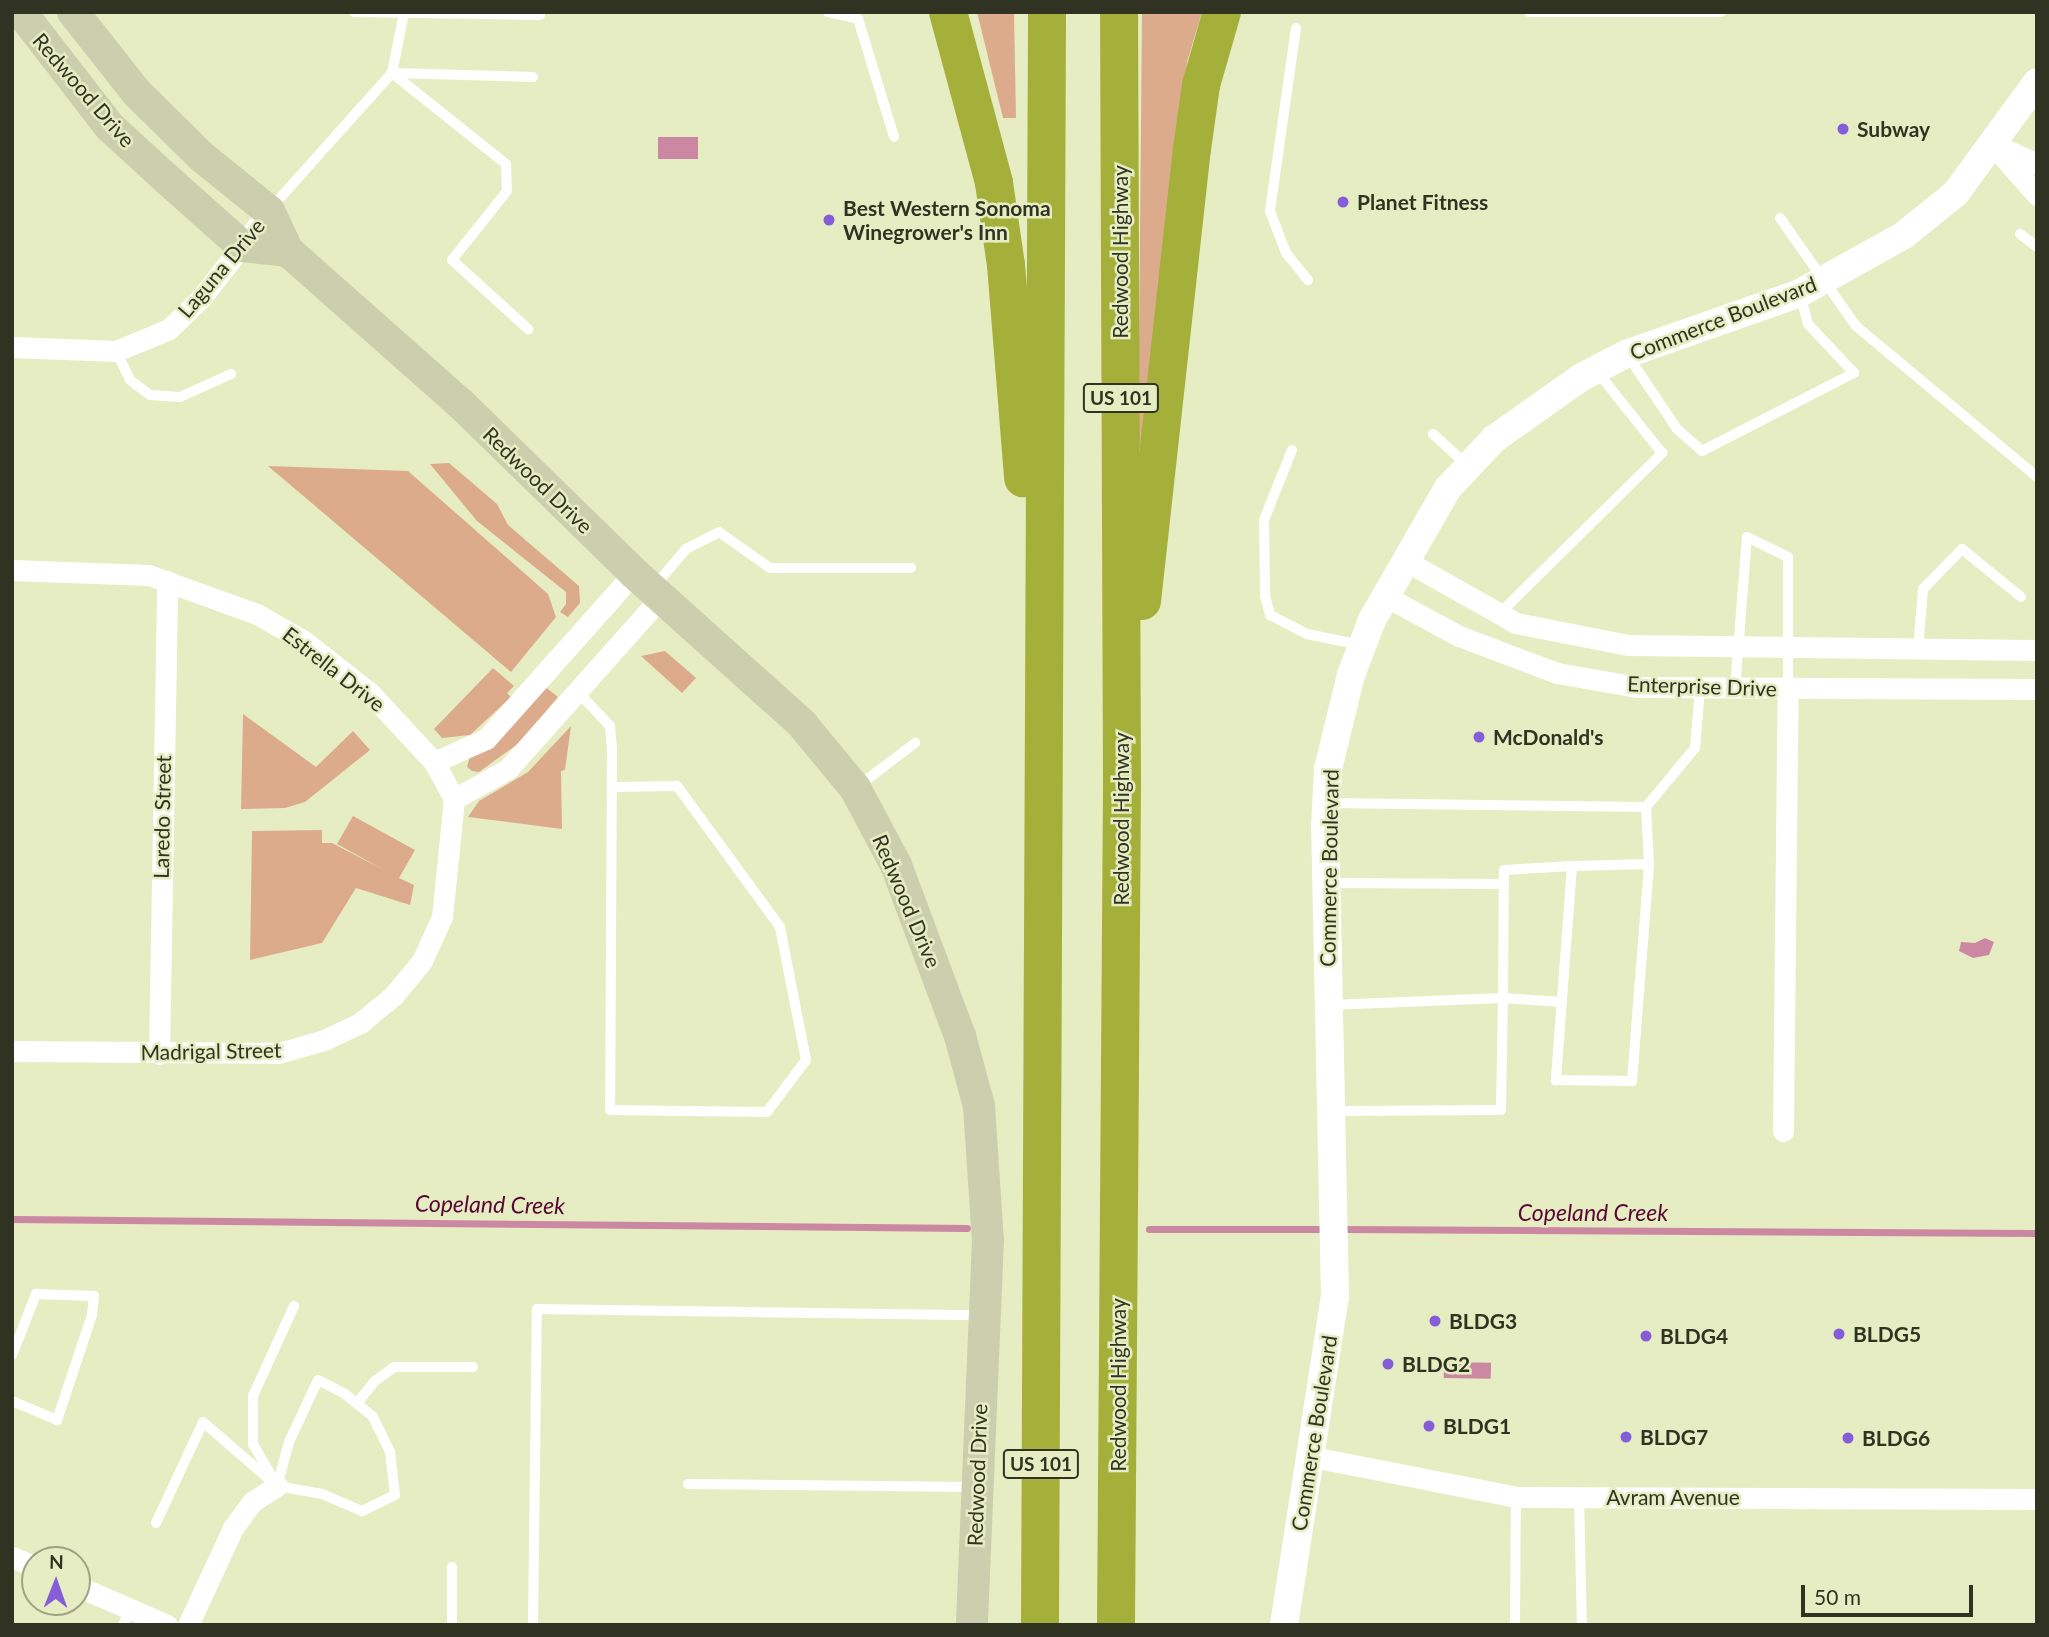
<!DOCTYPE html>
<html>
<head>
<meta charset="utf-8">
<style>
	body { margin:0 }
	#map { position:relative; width:2049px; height:1637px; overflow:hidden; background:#e7edc3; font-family:Lato,sans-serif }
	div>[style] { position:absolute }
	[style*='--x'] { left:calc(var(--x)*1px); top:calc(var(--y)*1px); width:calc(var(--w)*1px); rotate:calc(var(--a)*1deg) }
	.green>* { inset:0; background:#dcab8c }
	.water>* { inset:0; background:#cb88a2; transform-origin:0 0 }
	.stream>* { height:7px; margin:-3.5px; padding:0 3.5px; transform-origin:3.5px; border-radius:3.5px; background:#cb88a2 }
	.service>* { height:10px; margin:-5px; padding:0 5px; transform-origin:5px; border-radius:5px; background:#fff }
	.minor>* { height:21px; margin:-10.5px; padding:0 10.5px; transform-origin:10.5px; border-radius:10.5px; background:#fff }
	.tertiary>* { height:28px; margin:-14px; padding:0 14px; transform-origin:14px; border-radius:14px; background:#fff }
	.secondary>* { height:32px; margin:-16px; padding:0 16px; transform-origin:16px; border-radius:16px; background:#cccfae }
	.motorway>* { height:38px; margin:-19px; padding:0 19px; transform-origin:19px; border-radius:19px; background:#a5b03a }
	.dots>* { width:19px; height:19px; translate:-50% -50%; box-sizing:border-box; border:4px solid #e7edc3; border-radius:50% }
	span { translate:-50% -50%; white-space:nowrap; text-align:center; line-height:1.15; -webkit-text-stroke:5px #e7edc3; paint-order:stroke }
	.shield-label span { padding:2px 5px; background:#e7edc3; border:2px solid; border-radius:5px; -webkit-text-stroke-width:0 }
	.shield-label { font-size:19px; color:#303222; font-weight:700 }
	.street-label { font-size:21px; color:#303222 }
	.poi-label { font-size:21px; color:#303222; font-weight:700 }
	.left { translate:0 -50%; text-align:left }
	.water-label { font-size:23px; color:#590734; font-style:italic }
	.frame { position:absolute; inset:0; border:14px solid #303222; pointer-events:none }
	.north { position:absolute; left:21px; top:1546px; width:70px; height:70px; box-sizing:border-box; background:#e7edc3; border:2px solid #9ea283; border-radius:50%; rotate:1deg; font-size:19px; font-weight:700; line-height:28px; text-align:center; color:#303222 }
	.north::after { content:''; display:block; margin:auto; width:24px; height:32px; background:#845ed9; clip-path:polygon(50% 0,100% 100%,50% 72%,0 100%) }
	.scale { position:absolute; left:1801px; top:1585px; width:172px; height:32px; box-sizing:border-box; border:4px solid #303222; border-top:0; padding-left:9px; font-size:21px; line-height:24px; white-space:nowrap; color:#303222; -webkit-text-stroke:5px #e7edc3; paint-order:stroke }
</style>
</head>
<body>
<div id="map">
	<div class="green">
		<div style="clip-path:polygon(977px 12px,1014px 12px,1016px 118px,1003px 118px)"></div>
		<div style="clip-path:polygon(1142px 12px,1202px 12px,1187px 62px,1147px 446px,1138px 447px)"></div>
		<div style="clip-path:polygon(449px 463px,497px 504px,508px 525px,579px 586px,580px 603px,568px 617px,560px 612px,566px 604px,566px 592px,477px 521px,430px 464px)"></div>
		<div style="clip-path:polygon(268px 466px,408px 471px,548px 594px,556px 617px,511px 672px)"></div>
		<div style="clip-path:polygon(665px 651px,696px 678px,682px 693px,641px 656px)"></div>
		<div style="clip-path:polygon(493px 668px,514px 686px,507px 693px,511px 697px,470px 735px,442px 738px,434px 729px)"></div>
		<div style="clip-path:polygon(544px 686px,558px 697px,519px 743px,479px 772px,472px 771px,467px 767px,470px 756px)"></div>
		<div style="clip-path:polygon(243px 714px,316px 767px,353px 731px,370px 750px,305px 802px,285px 808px,241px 809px)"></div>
		<div style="clip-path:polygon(571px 726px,565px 770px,561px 771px,562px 829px,468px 817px,479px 801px,528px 772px)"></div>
		<div style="clip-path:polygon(353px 816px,415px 850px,399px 878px,414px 885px,410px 905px,356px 888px,322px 943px,250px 960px,252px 831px,322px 830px,322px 843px,332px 843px,384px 870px,337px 844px)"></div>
	</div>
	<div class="water">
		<div style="left:658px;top:137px;width:40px;height:22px"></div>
		<div style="clip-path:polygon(1985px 938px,1994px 942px,1989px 955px,1973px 958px,1959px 951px,1961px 942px,1975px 943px)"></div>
		<div style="left:1444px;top:1362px;width:47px;height:16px;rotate:1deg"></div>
	</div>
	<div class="stream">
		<div style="--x:12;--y:1219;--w:955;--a:0.54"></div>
		<div style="--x:1149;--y:1229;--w:180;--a:0"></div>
		<div style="--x:1341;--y:1229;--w:696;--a:0.33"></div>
	</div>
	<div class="service">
		<div style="--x:354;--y:12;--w:186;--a:0.9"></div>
		<div style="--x:828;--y:12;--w:31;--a:13"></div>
		<div style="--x:858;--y:19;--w:123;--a:73"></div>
		<div style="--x:1529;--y:12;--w:192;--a:0"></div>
		<div style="--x:404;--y:13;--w:61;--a:101.3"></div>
		<div style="--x:392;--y:73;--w:141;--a:1.6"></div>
		<div style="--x:1296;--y:28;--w:185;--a:98.1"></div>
		<div style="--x:1270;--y:211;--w:45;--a:69.1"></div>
		<div style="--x:1286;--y:253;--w:35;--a:51"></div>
		<div style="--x:272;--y:207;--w:180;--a:-48.2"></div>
		<div style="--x:392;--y:73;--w:146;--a:38.6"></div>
		<div style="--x:506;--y:164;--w:27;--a:88"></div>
		<div style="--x:507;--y:191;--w:88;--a:128.6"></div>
		<div style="--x:452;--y:260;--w:103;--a:42.2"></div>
		<div style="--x:1780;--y:218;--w:132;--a:54.9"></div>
		<div style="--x:1856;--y:326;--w:236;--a:39.8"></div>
		<div style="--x:2020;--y:234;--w:21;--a:37"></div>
		<div style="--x:116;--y:351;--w:32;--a:64"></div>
		<div style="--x:130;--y:380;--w:25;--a:37"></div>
		<div style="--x:150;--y:395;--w:30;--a:4"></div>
		<div style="--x:180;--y:397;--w:56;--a:-24.3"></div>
		<div style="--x:1628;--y:356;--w:88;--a:56.1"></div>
		<div style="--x:1677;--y:429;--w:33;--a:41"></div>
		<div style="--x:1702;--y:451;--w:171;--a:-27.2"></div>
		<div style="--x:1854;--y:373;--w:67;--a:-133.2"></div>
		<div style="--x:1808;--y:324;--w:31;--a:-105"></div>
		<div style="--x:1433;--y:434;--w:46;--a:42.4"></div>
		<div style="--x:1292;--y:450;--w:75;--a:111.8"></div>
		<div style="--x:1264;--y:520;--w:76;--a:89.2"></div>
		<div style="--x:1265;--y:596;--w:20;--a:75"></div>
		<div style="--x:1270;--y:615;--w:42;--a:27.2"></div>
		<div style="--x:1307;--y:634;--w:54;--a:11.7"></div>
		<div style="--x:654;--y:587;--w:50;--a:-49.9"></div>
		<div style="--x:686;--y:549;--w:37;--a:-27"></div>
		<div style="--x:719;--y:532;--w:62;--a:35.2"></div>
		<div style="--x:770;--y:568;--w:141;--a:0"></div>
		<div style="--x:1498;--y:615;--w:231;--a:-44.6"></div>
		<div style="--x:1662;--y:453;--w:106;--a:-128.5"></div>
		<div style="--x:1918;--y:650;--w:61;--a:-85.3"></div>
		<div style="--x:1923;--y:589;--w:56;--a:-45.7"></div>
		<div style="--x:1962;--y:549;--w:76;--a:39.1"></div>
		<div style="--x:1735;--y:689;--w:152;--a:-85.5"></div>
		<div style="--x:1747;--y:537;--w:46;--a:26"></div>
		<div style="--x:1788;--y:557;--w:131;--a:90"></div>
		<div style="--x:578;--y:692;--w:47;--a:46.7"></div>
		<div style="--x:610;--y:726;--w:24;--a:85"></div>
		<div style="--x:612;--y:750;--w:360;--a:90.3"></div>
		<div style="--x:610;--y:1110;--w:157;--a:0.7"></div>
		<div style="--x:767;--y:1112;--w:65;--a:-53.1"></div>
		<div style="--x:806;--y:1060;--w:136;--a:-101.1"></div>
		<div style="--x:780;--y:927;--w:175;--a:-126.1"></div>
		<div style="--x:677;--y:786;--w:64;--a:179.1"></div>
		<div style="--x:857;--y:787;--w:73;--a:-37.2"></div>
		<div style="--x:1327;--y:803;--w:319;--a:0.7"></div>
		<div style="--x:1572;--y:866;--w:77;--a:-1.5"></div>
		<div style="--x:1328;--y:883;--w:176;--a:0.3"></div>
		<div style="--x:1329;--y:1005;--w:174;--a:-2.3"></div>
		<div style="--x:1503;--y:998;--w:128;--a:-89.6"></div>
		<div style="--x:1504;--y:870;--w:68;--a:-3.4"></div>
		<div style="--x:1572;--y:866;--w:215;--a:94.3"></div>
		<div style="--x:1556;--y:1080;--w:76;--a:0.8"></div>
		<div style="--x:1632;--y:1081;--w:218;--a:-85.5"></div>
		<div style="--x:1649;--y:864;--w:57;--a:-93"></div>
		<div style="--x:1646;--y:807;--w:77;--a:-50.3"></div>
		<div style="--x:1695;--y:748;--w:60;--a:-85.2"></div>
		<div style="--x:1333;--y:1111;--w:168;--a:-0.3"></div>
		<div style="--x:1501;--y:1110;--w:112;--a:-89"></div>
		<div style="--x:1503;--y:998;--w:59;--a:3.9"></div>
		<div style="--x:12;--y:1355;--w:66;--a:-68.5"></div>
		<div style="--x:36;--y:1294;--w:58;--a:2"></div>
		<div style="--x:94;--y:1296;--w:19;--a:96"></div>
		<div style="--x:92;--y:1315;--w:111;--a:108.4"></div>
		<div style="--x:57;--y:1420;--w:49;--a:-157.1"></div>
		<div style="--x:318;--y:1380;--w:30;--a:27"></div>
		<div style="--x:345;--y:1394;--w:36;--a:39"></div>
		<div style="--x:373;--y:1417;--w:39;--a:64"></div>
		<div style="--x:390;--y:1452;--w:43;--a:83.4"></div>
		<div style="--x:395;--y:1495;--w:37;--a:154"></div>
		<div style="--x:362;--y:1511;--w:43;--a:-157"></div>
		<div style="--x:322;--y:1494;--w:46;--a:-169.9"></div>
		<div style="--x:277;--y:1486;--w:46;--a:-74.7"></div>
		<div style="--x:289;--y:1442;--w:68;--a:-64.9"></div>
		<div style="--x:357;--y:1403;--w:28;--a:-51"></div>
		<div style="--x:375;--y:1381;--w:24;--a:-36"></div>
		<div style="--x:394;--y:1367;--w:79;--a:0"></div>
		<div style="--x:272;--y:1477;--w:38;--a:-120"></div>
		<div style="--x:253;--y:1444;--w:48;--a:-90"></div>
		<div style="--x:253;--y:1396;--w:99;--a:-65.5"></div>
		<div style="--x:688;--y:1484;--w:286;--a:0.6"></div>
		<div style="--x:1579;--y:1497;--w:128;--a:88.7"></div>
		<div style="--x:156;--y:1523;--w:111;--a:-65"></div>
		<div style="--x:203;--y:1422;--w:98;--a:40.9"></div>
		<div style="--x:123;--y:1625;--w:17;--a:-65"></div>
		<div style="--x:452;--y:1625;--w:58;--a:-90"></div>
		<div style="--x:533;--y:1625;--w:316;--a:-89.3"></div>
		<div style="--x:537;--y:1309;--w:444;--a:0.8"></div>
		<div style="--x:1515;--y:1625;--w:128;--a:-89.6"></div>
	</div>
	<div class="minor">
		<div style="--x:1992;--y:144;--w:68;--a:48.6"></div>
		<div style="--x:2000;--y:147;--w:41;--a:24.7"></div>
		<div style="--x:12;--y:347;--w:104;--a:2.2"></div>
		<div style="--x:116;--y:351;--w:57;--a:-22.5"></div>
		<div style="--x:169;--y:329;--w:45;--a:-44.1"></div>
		<div style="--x:201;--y:298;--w:110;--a:-52"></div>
		<div style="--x:1406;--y:561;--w:126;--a:29.4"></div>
		<div style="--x:1516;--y:623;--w:114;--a:11.1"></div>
		<div style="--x:1628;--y:645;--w:409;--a:0.7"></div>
		<div style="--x:12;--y:570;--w:137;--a:2.1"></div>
		<div style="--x:149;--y:575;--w:115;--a:19.9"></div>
		<div style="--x:257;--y:614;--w:54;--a:29.9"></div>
		<div style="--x:304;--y:641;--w:84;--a:38.2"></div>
		<div style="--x:370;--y:693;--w:94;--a:47.2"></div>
		<div style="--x:434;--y:762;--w:42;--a:61.6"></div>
		<div style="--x:1385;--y:596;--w:84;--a:28.4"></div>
		<div style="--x:1459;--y:636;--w:105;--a:20.7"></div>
		<div style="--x:1557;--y:673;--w:81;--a:9.9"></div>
		<div style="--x:1637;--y:687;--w:400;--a:0.3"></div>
		<div style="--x:434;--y:762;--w:57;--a:-23.9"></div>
		<div style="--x:486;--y:739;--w:222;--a:-48.3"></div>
		<div style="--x:454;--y:799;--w:62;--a:-29.1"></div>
		<div style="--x:508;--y:769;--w:232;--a:-48.3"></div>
		<div style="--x:12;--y:1051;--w:267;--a:0.4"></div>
		<div style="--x:279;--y:1053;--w:47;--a:-16.1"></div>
		<div style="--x:324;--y:1040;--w:40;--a:-25"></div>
		<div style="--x:360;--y:1023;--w:43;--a:-39.3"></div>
		<div style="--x:393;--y:996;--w:45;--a:-50.4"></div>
		<div style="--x:422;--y:961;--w:48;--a:-65.6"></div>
		<div style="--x:442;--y:917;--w:119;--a:-84.2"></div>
		<div style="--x:159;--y:1054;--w:473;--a:-89"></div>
		<div style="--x:1783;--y:1131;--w:443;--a:-89.4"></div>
		<div style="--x:1313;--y:1457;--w:207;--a:11.1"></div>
		<div style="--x:1516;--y:1497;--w:521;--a:0.22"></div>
		<div style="--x:12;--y:1557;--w:25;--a:23"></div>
		<div style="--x:77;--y:1586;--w:98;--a:23.4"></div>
		<div style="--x:188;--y:1625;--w:107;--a:-65.1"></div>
		<div style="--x:233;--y:1528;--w:32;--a:-54"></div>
		<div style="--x:252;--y:1502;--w:30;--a:-33"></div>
	</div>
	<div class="tertiary">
		<div style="--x:1284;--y:1625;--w:332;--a:-81.2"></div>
		<div style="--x:1335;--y:1297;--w:469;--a:-91.2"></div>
		<div style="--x:1325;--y:828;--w:59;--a:-87.1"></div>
		<div style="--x:1328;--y:769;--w:97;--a:-76.3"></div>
		<div style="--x:1351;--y:675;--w:59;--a:-69.1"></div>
		<div style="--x:1372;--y:620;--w:152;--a:-60.1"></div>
		<div style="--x:1448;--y:488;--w:67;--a:-46.8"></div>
		<div style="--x:1494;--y:439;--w:105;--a:-35.3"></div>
		<div style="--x:1580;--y:378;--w:52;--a:-27.6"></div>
		<div style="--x:1626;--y:354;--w:184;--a:-19.3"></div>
		<div style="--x:1800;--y:293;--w:119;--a:-29.1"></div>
		<div style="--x:1904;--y:235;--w:67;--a:-38.9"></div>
		<div style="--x:1956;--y:193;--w:137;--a:-53.9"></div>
	</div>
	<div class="secondary">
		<div style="--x:21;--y:12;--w:145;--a:52.3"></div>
		<div style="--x:110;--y:127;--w:80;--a:42.5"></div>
		<div style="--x:169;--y:181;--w:98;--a:41.7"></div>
		<div style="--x:242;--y:246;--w:46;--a:6.2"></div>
		<div style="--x:73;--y:12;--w:103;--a:51.7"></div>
		<div style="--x:137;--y:93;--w:91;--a:44.6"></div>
		<div style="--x:202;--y:157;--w:86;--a:38.9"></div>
		<div style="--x:269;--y:211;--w:44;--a:64.6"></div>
		<div style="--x:288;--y:251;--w:230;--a:41.5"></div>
		<div style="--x:460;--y:403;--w:243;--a:44.3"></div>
		<div style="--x:634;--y:573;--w:226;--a:41.9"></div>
		<div style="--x:802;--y:724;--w:83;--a:50.4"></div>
		<div style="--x:855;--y:788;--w:87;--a:62"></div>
		<div style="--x:896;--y:865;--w:183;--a:69.5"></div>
		<div style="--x:960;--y:1036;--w:73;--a:74.8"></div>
		<div style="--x:979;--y:1106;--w:134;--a:86.2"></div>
		<div style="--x:988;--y:1240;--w:385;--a:92.4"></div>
	</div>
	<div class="motorway">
		<div style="--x:948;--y:12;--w:177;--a:74.9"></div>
		<div style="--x:994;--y:183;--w:83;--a:81.7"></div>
		<div style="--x:1006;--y:265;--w:214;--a:85.4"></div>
		<div style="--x:1142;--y:601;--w:455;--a:-83.7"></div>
		<div style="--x:1192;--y:149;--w:65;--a:-82"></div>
		<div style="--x:1201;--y:85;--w:76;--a:-74"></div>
		<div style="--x:1040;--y:1625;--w:1613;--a:-89.75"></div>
		<div style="--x:1116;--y:1625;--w:841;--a:-89.59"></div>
		<div style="--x:1122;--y:784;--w:772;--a:-90.22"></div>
	</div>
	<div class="dots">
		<div style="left:1843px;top:129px;background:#845ed9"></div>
		<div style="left:1343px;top:202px;background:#845ed9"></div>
		<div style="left:829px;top:220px;background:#845ed9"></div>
		<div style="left:1479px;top:737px;background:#845ed9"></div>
		<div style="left:1435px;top:1321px;background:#845ed9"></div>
		<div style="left:1839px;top:1334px;background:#845ed9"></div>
		<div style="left:1646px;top:1336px;background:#845ed9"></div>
		<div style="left:1388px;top:1364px;background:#845ed9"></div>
		<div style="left:1429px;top:1426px;background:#845ed9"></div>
		<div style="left:1626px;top:1437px;background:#845ed9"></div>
		<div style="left:1848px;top:1438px;background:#845ed9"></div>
	</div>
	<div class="shield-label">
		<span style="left:1121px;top:398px">US 101</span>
		<span style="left:1041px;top:1464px">US 101</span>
	</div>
	<div class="street-label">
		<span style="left:84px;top:90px;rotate:49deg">Redwood Drive</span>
		<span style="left:1120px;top:252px;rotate:-90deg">Redwood Highway</span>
		<span style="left:221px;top:268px;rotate:-50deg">Laguna Drive</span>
		<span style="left:1723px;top:318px;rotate:-21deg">Commerce Boulevard</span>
		<span style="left:538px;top:480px;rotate:44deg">Redwood Drive</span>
		<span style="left:334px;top:669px;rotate:38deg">Estrella Drive</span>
		<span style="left:1702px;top:686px;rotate:2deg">Enterprise Drive</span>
		<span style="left:162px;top:817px;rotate:-89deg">Laredo Street</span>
		<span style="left:1121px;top:819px;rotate:-90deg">Redwood Highway</span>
		<span style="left:1329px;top:868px;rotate:-89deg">Commerce Boulevard</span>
		<span style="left:907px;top:901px;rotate:67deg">Redwood Drive</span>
		<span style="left:211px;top:1051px;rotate:-1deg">Madrigal Street</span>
		<span style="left:1118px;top:1385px;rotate:-90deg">Redwood Highway</span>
		<span style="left:1314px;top:1433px;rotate:-81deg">Commerce Boulevard</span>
		<span style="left:977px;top:1475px;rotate:-88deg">Redwood Drive</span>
		<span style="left:1673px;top:1497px">Avram Avenue</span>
	</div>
	<div class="poi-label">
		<span class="left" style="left:1857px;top:129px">Subway</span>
		<span class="left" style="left:1357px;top:202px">Planet Fitness</span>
		<span class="left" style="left:843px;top:220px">Best Western Sonoma<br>Winegrower's Inn</span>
		<span class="left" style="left:1493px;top:737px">McDonald's</span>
		<span class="left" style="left:1449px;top:1321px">BLDG3</span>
		<span class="left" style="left:1853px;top:1334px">BLDG5</span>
		<span class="left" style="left:1660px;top:1336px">BLDG4</span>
		<span class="left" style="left:1402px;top:1364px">BLDG2</span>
		<span class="left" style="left:1443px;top:1426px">BLDG1</span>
		<span class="left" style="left:1640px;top:1437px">BLDG7</span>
		<span class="left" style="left:1862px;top:1438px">BLDG6</span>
	</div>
	<div class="water-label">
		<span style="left:490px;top:1204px;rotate:1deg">Copeland Creek</span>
		<span style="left:1593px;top:1212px">Copeland Creek</span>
	</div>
	<div class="frame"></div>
	<div class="north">N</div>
	<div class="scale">50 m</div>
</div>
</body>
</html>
